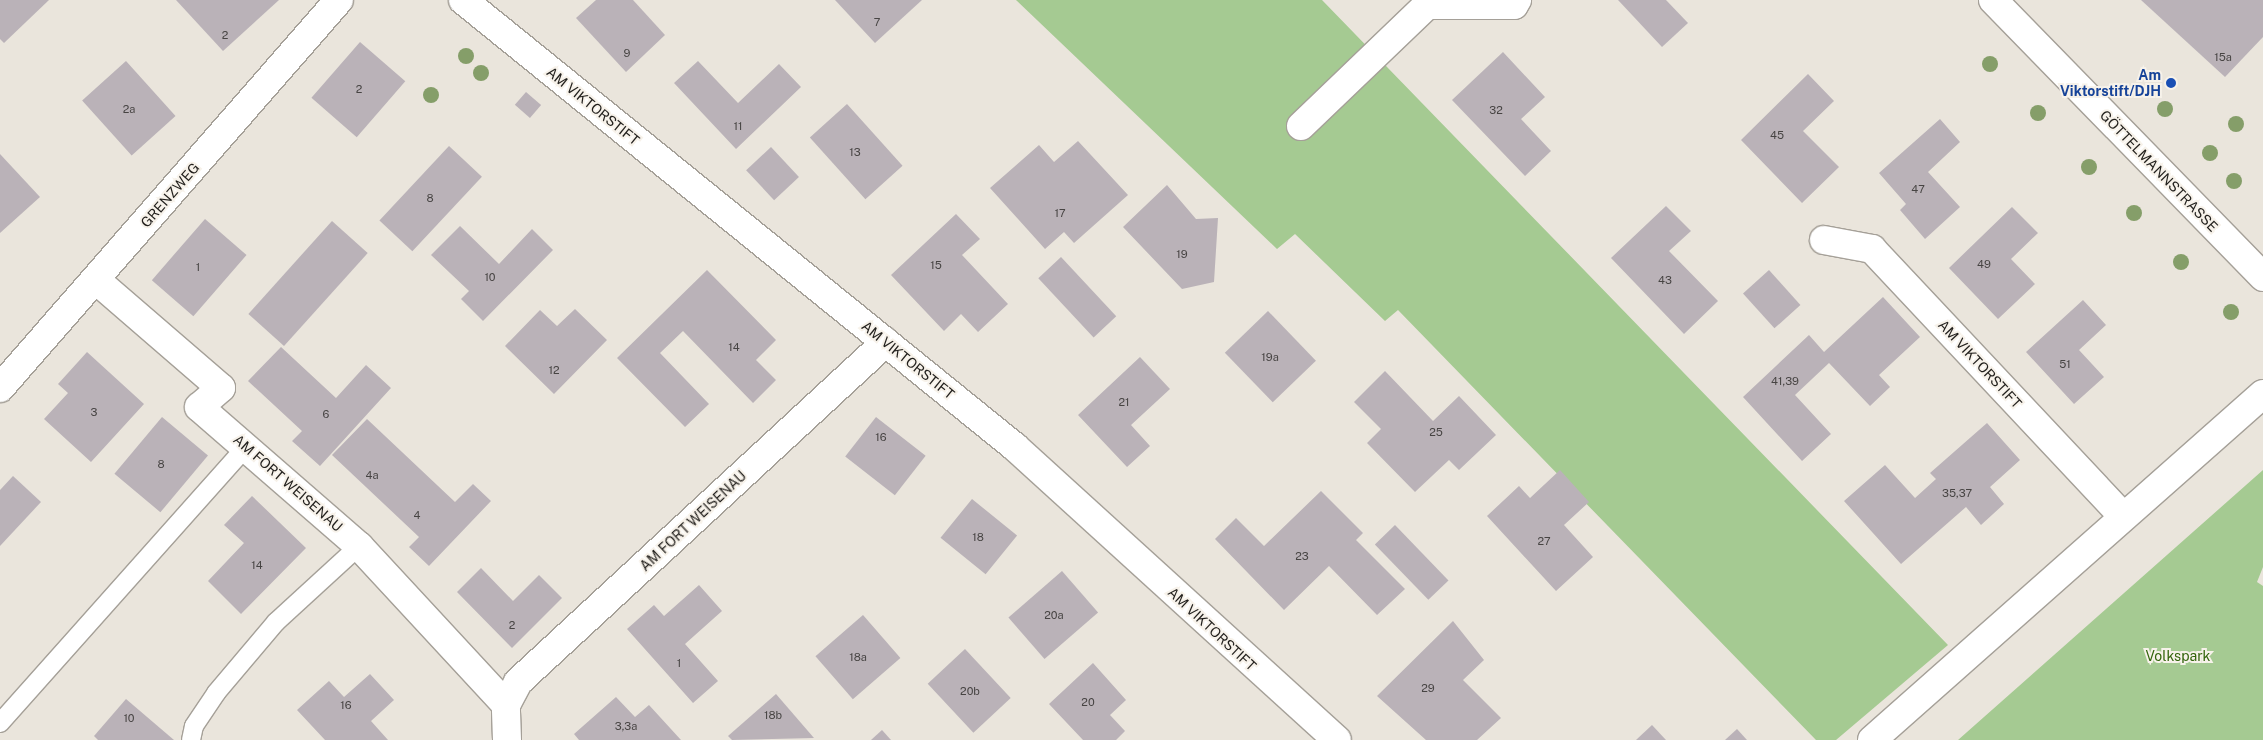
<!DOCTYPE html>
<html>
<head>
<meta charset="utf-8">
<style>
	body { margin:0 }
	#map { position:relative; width:2263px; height:740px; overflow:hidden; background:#eae5dc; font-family:"Public Sans",sans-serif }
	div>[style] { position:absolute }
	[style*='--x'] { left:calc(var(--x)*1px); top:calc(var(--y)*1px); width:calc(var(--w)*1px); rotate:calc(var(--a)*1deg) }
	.green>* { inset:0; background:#a5ca92 }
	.building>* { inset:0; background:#bab2b8; transform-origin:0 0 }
	.roads { filter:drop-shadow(1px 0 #a5a098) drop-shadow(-1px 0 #a5a098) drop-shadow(0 1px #a5a098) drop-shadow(0 -1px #a5a098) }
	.service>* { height:18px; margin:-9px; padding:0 9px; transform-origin:9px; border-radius:9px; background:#fff }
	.minor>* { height:28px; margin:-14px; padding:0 14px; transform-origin:14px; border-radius:14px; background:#fff }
	.tertiary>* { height:28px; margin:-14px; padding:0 14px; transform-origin:14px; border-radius:14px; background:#fff }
	.trees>* { width:16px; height:16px; margin:-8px; border-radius:50%; background:#859e69 }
	.dots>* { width:14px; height:14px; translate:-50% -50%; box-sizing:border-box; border:2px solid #f7f2ea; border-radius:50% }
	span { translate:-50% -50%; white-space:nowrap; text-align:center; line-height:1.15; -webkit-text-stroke:4px #f7f2ea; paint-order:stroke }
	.number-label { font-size:11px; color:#474443 }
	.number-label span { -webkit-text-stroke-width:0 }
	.transit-label { font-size:14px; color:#164399; font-weight:700 }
	.right { translate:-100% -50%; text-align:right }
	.street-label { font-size:14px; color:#211f1c }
	.park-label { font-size:14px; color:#32640b }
</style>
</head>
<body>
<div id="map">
	<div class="green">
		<div style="clip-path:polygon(1016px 0,1322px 0,1948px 645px,1836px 740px,1816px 740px,1398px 310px,1385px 321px,1295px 234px,1277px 249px)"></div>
		<div style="clip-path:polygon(2263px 470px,2263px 567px,2257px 582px,2263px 586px,2263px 740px,1958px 740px)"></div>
	</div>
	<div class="building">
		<div style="clip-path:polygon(0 0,49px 0,4px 43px,0 39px)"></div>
		<div style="clip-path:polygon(176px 0,279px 0,223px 51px)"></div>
		<div style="clip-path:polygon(596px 0,633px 0,665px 35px,626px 72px,576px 18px)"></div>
		<div style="clip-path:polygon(835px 0,922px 0,875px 43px)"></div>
		<div style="clip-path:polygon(1618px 0,1666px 0,1688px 23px,1662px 47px)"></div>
		<div style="clip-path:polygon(2141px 0,2263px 0,2263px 37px,2225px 77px)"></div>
		<div style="left:360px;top:42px;width:60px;height:74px;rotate:41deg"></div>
		<div style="clip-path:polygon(1503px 52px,1545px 97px,1521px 119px,1551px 151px,1525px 176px,1452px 100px)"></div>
		<div style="left:126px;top:61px;width:74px;height:59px;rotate:48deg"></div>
		<div style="clip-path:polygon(698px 61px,738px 103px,779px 64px,801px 87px,736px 149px,674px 83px)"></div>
		<div style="clip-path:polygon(1808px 74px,1834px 101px,1803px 131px,1839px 167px,1802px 203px,1741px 140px)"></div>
		<div style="left:526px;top:92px;width:20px;height:17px;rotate:41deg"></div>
		<div style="left:847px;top:104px;width:83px;height:50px;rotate:48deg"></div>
		<div style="clip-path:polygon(1940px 119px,1960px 142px,1928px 172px,1960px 207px,1925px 239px,1900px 210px,1906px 204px,1879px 173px)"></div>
		<div style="clip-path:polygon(1078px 141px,1128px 195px,1074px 243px,1064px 232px,1045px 249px,990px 188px,1039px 145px,1054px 162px)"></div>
		<div style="left:449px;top:146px;width:45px;height:102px;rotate:43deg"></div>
		<div style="left:771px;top:147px;width:41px;height:34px;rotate:47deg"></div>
		<div style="clip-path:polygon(0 154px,40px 197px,0 233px)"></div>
		<div style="clip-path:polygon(1167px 185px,1196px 219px,1218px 218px,1214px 282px,1182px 289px,1123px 227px)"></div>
		<div style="clip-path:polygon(1666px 206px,1691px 231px,1669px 251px,1718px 301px,1684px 334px,1611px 258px)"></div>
		<div style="clip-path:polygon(2012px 207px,2038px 233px,2011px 259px,2035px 284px,1998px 319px,1949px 268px)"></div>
		<div style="clip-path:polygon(956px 214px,980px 239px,962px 255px,1008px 304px,978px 332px,961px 314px,944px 331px,891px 275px)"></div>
		<div style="left:205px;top:219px;width:55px;height:81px;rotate:41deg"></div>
		<div style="left:332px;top:221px;width:48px;height:125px;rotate:42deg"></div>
		<div style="clip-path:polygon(460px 226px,499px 264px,532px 229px,553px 250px,483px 321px,461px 299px,469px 291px,431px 255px)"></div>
		<div style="left:1061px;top:257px;width:81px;height:31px;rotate:47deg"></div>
		<div style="clip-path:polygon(707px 270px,776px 340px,756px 360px,776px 380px,753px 403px,683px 331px,660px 353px,709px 404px,685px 427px,617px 358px)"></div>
		<div style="left:1769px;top:270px;width:47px;height:35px;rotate:48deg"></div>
		<div style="clip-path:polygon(1883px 297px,1920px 337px,1879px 375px,1890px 387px,1870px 406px,1829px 363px,1795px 395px,1831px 434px,1802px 461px,1743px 397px,1809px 335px,1824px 352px)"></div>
		<div style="clip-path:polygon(2083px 300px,2106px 325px,2079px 350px,2104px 377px,2074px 404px,2026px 352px)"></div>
		<div style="clip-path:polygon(575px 309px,607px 340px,554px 394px,505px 346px,540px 310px,557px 326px)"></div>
		<div style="left:1268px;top:311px;width:69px;height:60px;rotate:46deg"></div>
		<div style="clip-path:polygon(281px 347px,336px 398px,366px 365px,391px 388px,320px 466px,292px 441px,302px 431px,248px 381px)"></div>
		<div style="clip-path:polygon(87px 352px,144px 404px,91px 462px,44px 419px,68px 393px,58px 384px)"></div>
		<div style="clip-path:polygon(1140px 357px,1170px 389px,1131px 425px,1150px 446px,1127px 467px,1078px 415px)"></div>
		<div style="clip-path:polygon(1385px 371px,1433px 421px,1459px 396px,1496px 435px,1459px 470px,1449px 460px,1415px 492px,1367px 443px,1381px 429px,1354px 402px)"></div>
		<div style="left:162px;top:417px;width:60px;height:74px;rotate:40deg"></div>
		<div style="left:876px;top:417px;width:63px;height:50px;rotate:38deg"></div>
		<div style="clip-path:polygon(367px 419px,455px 502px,473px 484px,491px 501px,429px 566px,409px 547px,419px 537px,332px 455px)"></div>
		<div style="clip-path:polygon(1987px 423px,2020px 460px,1990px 487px,2004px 504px,1981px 525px,1966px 507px,1901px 564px,1844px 501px,1885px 465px,1915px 498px,1936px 479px,1930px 473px)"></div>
		<div style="clip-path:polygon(1560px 470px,1589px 502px,1564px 525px,1593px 557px,1556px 591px,1487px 516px,1519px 486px,1530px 498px)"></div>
		<div style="clip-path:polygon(13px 476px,41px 502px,0 546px,0 490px)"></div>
		<div style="clip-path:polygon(1321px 491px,1363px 533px,1356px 540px,1405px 589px,1377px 615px,1329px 566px,1284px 610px,1215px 539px,1236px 518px,1264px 546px)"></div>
		<div style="clip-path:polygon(252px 496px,306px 548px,241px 614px,208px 581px,244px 543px,224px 525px)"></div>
		<div style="left:972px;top:499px;width:58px;height:50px;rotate:39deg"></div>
		<div style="left:1395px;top:525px;width:77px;height:28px;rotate:46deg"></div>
		<div style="clip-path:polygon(481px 568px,513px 601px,539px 575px,562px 598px,512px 648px,457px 592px)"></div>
		<div style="left:1062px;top:571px;width:55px;height:71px;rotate:49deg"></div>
		<div style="clip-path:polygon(699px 585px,722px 611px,685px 644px,718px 681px,693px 703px,627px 629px,654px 605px,664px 616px)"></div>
		<div style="left:863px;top:615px;width:57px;height:63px;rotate:49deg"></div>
		<div style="clip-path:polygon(1453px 621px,1484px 660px,1463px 680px,1501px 718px,1477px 740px,1426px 740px,1377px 696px)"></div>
		<div style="left:965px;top:649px;width:67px;height:51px;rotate:47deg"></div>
		<div style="clip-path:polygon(1093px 663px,1126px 700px,1110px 715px,1125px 731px,1116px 740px,1083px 740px,1049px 704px)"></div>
		<div style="clip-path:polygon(370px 674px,394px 700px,371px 721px,388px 740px,325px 740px,297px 710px,329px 681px,344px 697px)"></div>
		<div style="clip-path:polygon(776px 694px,814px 738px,732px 740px,728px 736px)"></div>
		<div style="clip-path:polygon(616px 697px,635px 717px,649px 705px,681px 740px,579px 740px,574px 734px)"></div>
		<div style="clip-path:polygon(126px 699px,174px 740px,98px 740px,94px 736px)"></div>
		<div style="clip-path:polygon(1652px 725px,1666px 740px,1636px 740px)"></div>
		<div style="clip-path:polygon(1737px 729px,1747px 740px,1725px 740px)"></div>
		<div style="clip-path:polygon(882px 730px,891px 740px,871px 740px)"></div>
	</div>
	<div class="roads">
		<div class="service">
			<div style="--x:0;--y:723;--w:371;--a:-48.3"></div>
			<div style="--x:191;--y:740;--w:14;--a:-78"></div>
			<div style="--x:194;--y:726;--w:40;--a:-56"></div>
			<div style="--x:216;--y:693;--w:93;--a:-49.8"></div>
			<div style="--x:276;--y:622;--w:113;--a:-42.5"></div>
		</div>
		<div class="minor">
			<div style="--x:463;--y:0;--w:710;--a:39"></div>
			<div style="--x:1015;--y:447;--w:435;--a:42.3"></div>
			<div style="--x:1301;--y:126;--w:175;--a:-43.8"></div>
			<div style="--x:1427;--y:5;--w:87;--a:0"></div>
			<div style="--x:1514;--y:5;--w:6;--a:-59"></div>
			<div style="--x:1824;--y:240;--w:49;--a:10.6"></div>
			<div style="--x:1872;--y:249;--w:365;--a:46.8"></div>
			<div style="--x:96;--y:280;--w:165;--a:40.8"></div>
			<div style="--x:221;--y:388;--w:29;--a:139"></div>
			<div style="--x:199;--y:407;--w:212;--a:41"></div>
			<div style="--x:359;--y:546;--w:217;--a:47.2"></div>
			<div style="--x:0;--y:388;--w:515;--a:-48.86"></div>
			<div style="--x:507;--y:740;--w:35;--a:-92"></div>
			<div style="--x:506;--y:705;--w:26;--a:-62"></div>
			<div style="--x:518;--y:682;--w:501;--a:-42.74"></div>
			<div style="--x:1872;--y:740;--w:522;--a:-41.51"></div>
		</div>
		<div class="tertiary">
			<div style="--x:1993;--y:0;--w:387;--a:45.7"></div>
		</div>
	</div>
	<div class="trees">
		<div style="left:466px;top:56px"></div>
		<div style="left:1990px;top:64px"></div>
		<div style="left:481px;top:73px"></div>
		<div style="left:431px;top:95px"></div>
		<div style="left:2165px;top:109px"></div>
		<div style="left:2038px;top:113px"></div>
		<div style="left:2236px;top:124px"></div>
		<div style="left:2210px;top:153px"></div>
		<div style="left:2089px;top:167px"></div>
		<div style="left:2234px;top:181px"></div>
		<div style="left:2134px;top:213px"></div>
		<div style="left:2181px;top:262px"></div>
		<div style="left:2231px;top:312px"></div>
	</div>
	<div class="dots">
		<div style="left:2171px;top:83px;background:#1a4fb4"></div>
	</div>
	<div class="number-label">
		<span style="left:877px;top:22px">7</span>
		<span style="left:225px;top:35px">2</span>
		<span style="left:627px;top:53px">9</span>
		<span style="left:2223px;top:57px">15a</span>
		<span style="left:359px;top:89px">2</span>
		<span style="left:129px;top:109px">2a</span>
		<span style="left:1496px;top:110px">32</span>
		<span style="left:738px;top:126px">11</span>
		<span style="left:1777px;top:135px">45</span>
		<span style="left:855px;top:152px">13</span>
		<span style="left:1918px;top:189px">47</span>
		<span style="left:430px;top:198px">8</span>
		<span style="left:1060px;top:213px">17</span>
		<span style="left:1182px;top:254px">19</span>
		<span style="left:1984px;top:264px">49</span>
		<span style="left:936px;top:265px">15</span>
		<span style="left:198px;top:267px">1</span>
		<span style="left:490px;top:277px">10</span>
		<span style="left:1665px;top:280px">43</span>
		<span style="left:734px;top:347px">14</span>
		<span style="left:1270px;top:357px">19a</span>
		<span style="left:2065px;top:364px">51</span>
		<span style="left:554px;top:370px">12</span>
		<span style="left:1785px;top:381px">41,39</span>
		<span style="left:1124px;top:402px">21</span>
		<span style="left:94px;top:412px">3</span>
		<span style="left:326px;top:414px">6</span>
		<span style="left:1436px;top:432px">25</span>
		<span style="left:881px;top:437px">16</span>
		<span style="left:161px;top:464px">8</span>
		<span style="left:372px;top:475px">4a</span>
		<span style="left:1957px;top:493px">35,37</span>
		<span style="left:417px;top:515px">4</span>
		<span style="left:978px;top:537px">18</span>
		<span style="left:1544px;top:541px">27</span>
		<span style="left:1302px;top:556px">23</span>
		<span style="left:257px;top:565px">14</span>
		<span style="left:1054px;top:615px">20a</span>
		<span style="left:512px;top:625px">2</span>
		<span style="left:858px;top:657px">18a</span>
		<span style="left:679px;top:663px">1</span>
		<span style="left:1428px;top:688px">29</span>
		<span style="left:970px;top:691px">20b</span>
		<span style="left:1088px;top:702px">20</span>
		<span style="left:346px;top:705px">16</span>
		<span style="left:773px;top:715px">18b</span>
		<span style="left:129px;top:718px">10</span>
		<span style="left:626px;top:726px">3,3a</span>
	</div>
	<div class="transit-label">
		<span class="right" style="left:2161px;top:83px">Am<br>Viktorstift/DJH</span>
	</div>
	<div class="street-label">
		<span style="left:593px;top:106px;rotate:39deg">AM VIKTORSTIFT</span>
		<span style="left:2159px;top:171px;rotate:46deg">GÖTTELMANNSTRASSE</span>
		<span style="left:170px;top:195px;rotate:-49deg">GRENZWEG</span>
		<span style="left:908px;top:360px;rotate:39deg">AM VIKTORSTIFT</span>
		<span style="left:1980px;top:364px;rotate:47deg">AM VIKTORSTIFT</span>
		<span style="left:288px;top:483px;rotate:41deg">AM FORT WEISENAU</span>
		<span style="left:693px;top:521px;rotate:-43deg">AM FORT WEISENAU</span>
		<span style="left:1212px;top:629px;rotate:43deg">AM VIKTORSTIFT</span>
	</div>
	<div class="park-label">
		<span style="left:2178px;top:656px">Volkspark</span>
	</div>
</div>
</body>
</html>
